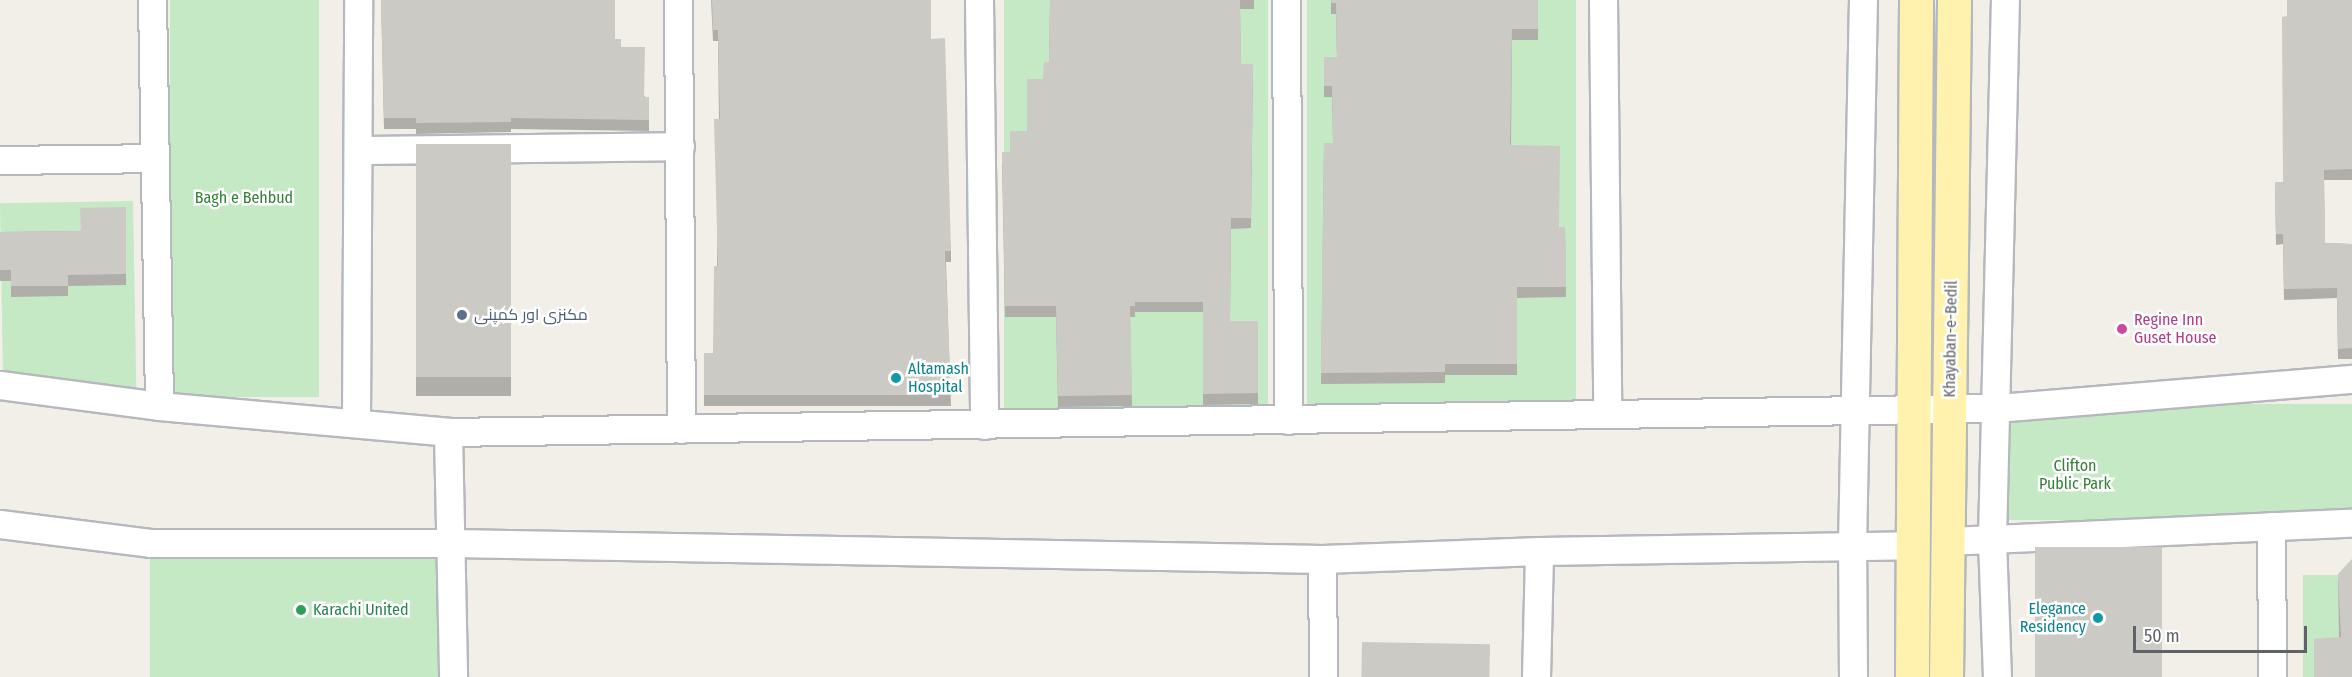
<!DOCTYPE html>
<html>
<head>
<meta charset="utf-8">
<style>
	body { margin:0 }
	#map { position:relative; width:2352px; height:677px; overflow:hidden; background:#f1efe8; font-family:"Fira Sans Condensed",Cairo,sans-serif }
	div>[style] { position:absolute }
	[style*='--x'] { left:calc(var(--x)*1px); top:calc(var(--y)*1px); width:calc(var(--w)*1px); rotate:calc(var(--a)*1deg) }
	.green>* { inset:0; background:#c5e8c5; transform-origin:0 0 }
	.roads { filter:drop-shadow(2px 0 #b5b8bc) drop-shadow(-2px 0 #b5b8bc) drop-shadow(0 2px #b5b8bc) drop-shadow(0 -2px #b5b8bc) }
	.minor>* { height:27px; margin:-13.5px; padding:0 13.5px; transform-origin:13.5px; border-radius:13.5px; background:#fff }
	.major>* { height:33px; margin:-16.5px; padding:0 16.5px; transform-origin:16.5px; border-radius:16.5px; background:#fff2af }
	.wall>* { inset:0; background:#afaea9; transform-origin:0 0 }
	.building>* { inset:0; background:#cccac5; transform-origin:0 0 }
	.dots>* { width:16px; height:16px; translate:-50% -50%; box-sizing:border-box; border:3px solid #fff; border-radius:50% }
	span { translate:-50% -50%; white-space:nowrap; text-align:center; line-height:1.15; -webkit-text-stroke:5px #fff; paint-order:stroke }
	.park-label { font-size:16px; color:#348238 }
	.service-label { font-size:16px; color:#4e5e75 }
	.left { translate:0 -50%; text-align:left }
	.hotel-label { font-size:16px; color:#b23c85 }
	.street-label { font-size:16px; color:#5f6368 }
	.culture-label { font-size:16px; color:#0d838f }
	.right { translate:-100% -50%; text-align:right }
	.leisure-label { font-size:16px; color:#27864d }
	.scale { position:absolute; left:2133px; top:626px; width:174px; height:27px; box-sizing:border-box; border:3px solid #5f6368; border-top:0; padding-left:8px; font-size:18px; line-height:21px; white-space:nowrap; color:#5f6368; -webkit-text-stroke:4px #fff; paint-order:stroke }
</style>
</head>
<body>
<div id="map">
	<div class="green">
		<div style="left:170px;top:0;width:149px;height:397px"></div>
		<div style="left:1004px;top:0;width:264px;height:412px"></div>
		<div style="left:1307px;top:0;width:269px;height:406px"></div>
		<div style="left:133px;top:201px;width:191px;height:133px;rotate:89deg"></div>
		<div style="left:2352px;top:404px;width:116px;height:354px;rotate:90deg"></div>
		<div style="left:150px;top:543px;width:303px;height:134px"></div>
		<div style="left:2352px;top:575px;width:102px;height:49px;rotate:90deg"></div>
	</div>
	<div class="roads">
		<div class="minor">
			<div style="--x:152;--y:0;--w:406;--a:89"></div>
			<div style="--x:678;--y:0;--w:429;--a:89.6"></div>
			<div style="--x:979;--y:0;--w:425;--a:89.3"></div>
			<div style="--x:1286;--y:0;--w:420;--a:89.7"></div>
			<div style="--x:1603;--y:0;--w:413;--a:89.4"></div>
			<div style="--x:360;--y:150;--w:320;--a:-0.7"></div>
			<div style="--x:0;--y:160;--w:154;--a:-0.7"></div>
			<div style="--x:0;--y:385;--w:160;--a:7.5"></div>
			<div style="--x:159;--y:406;--w:290;--a:5.1"></div>
			<div style="--x:448;--y:432;--w:1549;--a:-0.89"></div>
			<div style="--x:1997;--y:408;--w:356;--a:-4.7"></div>
			<div style="--x:356;--y:423;--w:423;--a:-89.7"></div>
			<div style="--x:448;--y:432;--w:245;--a:88.8"></div>
			<div style="--x:0;--y:524;--w:151;--a:7.2"></div>
			<div style="--x:150;--y:543;--w:303;--a:0"></div>
			<div style="--x:453;--y:543;--w:869;--a:1.05"></div>
			<div style="--x:1322;--y:559;--w:217;--a:-2.1"></div>
			<div style="--x:1539;--y:551;--w:373;--a:-0.9"></div>
			<div style="--x:2271;--y:526;--w:151;--a:89.6"></div>
			<div style="--x:1948;--y:541;--w:404;--a:-2.6"></div>
			<div style="--x:1322;--y:559;--w:118;--a:89.5"></div>
			<div style="--x:1536;--y:677;--w:126;--a:-88.6"></div>
			<div style="--x:1853;--y:677;--w:131;--a:-90.4"></div>
			<div style="--x:1852;--y:546;--w:546;--a:-88.85"></div>
			<div style="--x:1997;--y:677;--w:139;--a:-92.1"></div>
			<div style="--x:1992;--y:538;--w:538;--a:-88.62"></div>
		</div>
		<div class="major">
			<div style="--x:1912;--y:677;--w:677;--a:-89.66"></div>
			<div style="--x:1946;--y:677;--w:677;--a:-89.32"></div>
		</div>
	</div>
	<div class="wall">
		<div style="clip-path:polygon(381px 0,615px 39px,621px 47px,645px 97px,649px 97px,649px 131px,511px 129px,511px 132px,416px 134px,416px 129px,384px 129px)"></div>
		<div style="clip-path:polygon(711px 0,931px 39px,951px 251px,951px 262px,946px 262px,951px 406px,704px 406px,704px 353px,713px 353px,717px 266px,719px 119px,718px 41px,713px 41px)"></div>
		<div style="clip-path:polygon(1050px 0,1254px 0,1254px 9px,1240px 9px,1241px 64px,1253px 64px,1251px 228px,1231px 229px,1230px 321px,1258px 321px,1258px 404px,1203px 405px,1203px 312px,1135px 312px,1135px 317px,1130px 317px,1132px 406px,1058px 407px,1056px 317px,1005px 317px,1002px 163px,1027px 131px,1049px 62px)"></div>
		<div style="clip-path:polygon(1331px 0,1538px 0,1538px 40px,1512px 40px,1511px 145px,1559px 227px,1565px 227px,1566px 297px,1517px 298px,1517px 375px,1445px 375px,1445px 383px,1321px 384px,1324px 143px,1333px 143px,1332px 97px,1324px 97px,1324px 57px,1337px 57px,1336px 14px,1331px 14px)"></div>
		<div style="clip-path:polygon(2352px 0,2352px 180px,2324px 180px,2325px 243px,2352px 244px,2352px 359px,2338px 359px,2337px 298px,2284px 300px,2283px 244px,2276px 245px,2275px 182px,2283px 182px,2287px 16px)"></div>
		<div style="left:511px;top:144px;width:252px;height:95px;rotate:90deg"></div>
		<div style="clip-path:polygon(126px 207px,126px 285px,68px 286px,68px 296px,11px 297px,11px 281px,0 281px,0 232px,80px 231px)"></div>
		<div style="clip-path:polygon(2338px 574px,2352px 677px,2339px 638px)"></div>
	</div>
	<div class="building">
		<div style="clip-path:polygon(381px 0,615px 0,615px 39px,621px 39px,621px 47px,645px 47px,644px 97px,649px 97px,649px 120px,511px 118px,511px 122px,416px 123px,416px 118px,384px 118px)"></div>
		<div style="clip-path:polygon(712px 0,931px 0,931px 39px,945px 38px,951px 251px,945px 251px,951px 395px,704px 395px,704px 353px,713px 353px,714px 266px,718px 266px,714px 119px,720px 119px,718px 30px,713px 30px)"></div>
		<div style="clip-path:polygon(1050px 0,1240px 0,1241px 64px,1253px 64px,1251px 218px,1231px 218px,1230px 321px,1258px 321px,1258px 393px,1203px 394px,1203px 302px,1135px 302px,1135px 306px,1130px 306px,1132px 395px,1058px 396px,1056px 306px,1005px 306px,1002px 152px,1010px 152px,1010px 131px,1027px 131px,1027px 79px,1043px 79px,1044px 62px,1049px 62px)"></div>
		<div style="clip-path:polygon(1331px 0,1538px 0,1538px 29px,1512px 29px,1510px 145px,1560px 146px,1559px 227px,1565px 227px,1566px 287px,1517px 287px,1517px 364px,1445px 364px,1445px 372px,1321px 373px,1324px 143px,1333px 143px,1332px 86px,1324px 86px,1324px 57px,1337px 57px,1336px 3px,1331px 3px)"></div>
		<div style="clip-path:polygon(2287px 0,2352px 0,2352px 169px,2324px 170px,2325px 243px,2352px 244px,2352px 348px,2338px 349px,2337px 288px,2284px 289px,2283px 234px,2276px 234px,2275px 182px,2283px 182px,2282px 17px,2287px 16px)"></div>
		<div style="left:511px;top:144px;width:233px;height:95px;rotate:90deg"></div>
		<div style="clip-path:polygon(126px 207px,126px 274px,68px 275px,68px 286px,11px 286px,11px 270px,0 270px,0 232px,81px 231px,80px 208px)"></div>
		<div style="left:2035px;top:547px;width:127px;height:130px"></div>
		<div style="clip-path:polygon(2352px 559px,2352px 677px,2314px 677px,2314px 639px,2341px 637px,2338px 574px)"></div>
		<div style="left:1362px;top:642px;width:128px;height:35px;rotate:1deg"></div>
	</div>
	<div class="dots">
		<div style="left:462px;top:315px;background:#5c6f8a"></div>
		<div style="left:2122px;top:329px;background:#d1479c"></div>
		<div style="left:896px;top:378px;background:#0f9aa8"></div>
		<div style="left:301px;top:610px;background:#2e9e5b"></div>
		<div style="left:2098px;top:618px;background:#0f9aa8"></div>
	</div>
	<div class="park-label">
		<span style="left:244px;top:198px">Bagh e Behbud</span>
		<span style="left:2075px;top:475px">Clifton<br>Public Park</span>
	</div>
	<div class="service-label">
		<span class="left" style="left:474px;top:315px">مکنزی اور کمپنی</span>
	</div>
	<div class="hotel-label">
		<span class="left" style="left:2134px;top:329px">Regine Inn<br>Guset House</span>
	</div>
	<div class="street-label">
		<span style="left:1951px;top:339px;rotate:-89deg">Khayaban-e-Bedil</span>
	</div>
	<div class="culture-label">
		<span class="left" style="left:908px;top:378px">Altamash<br>Hospital</span>
		<span class="right" style="left:2086px;top:618px">Elegance<br>Residency</span>
	</div>
	<div class="leisure-label">
		<span class="left" style="left:313px;top:610px">Karachi United</span>
	</div>
	<div class="scale">50 m</div>
</div>
</body>
</html>
